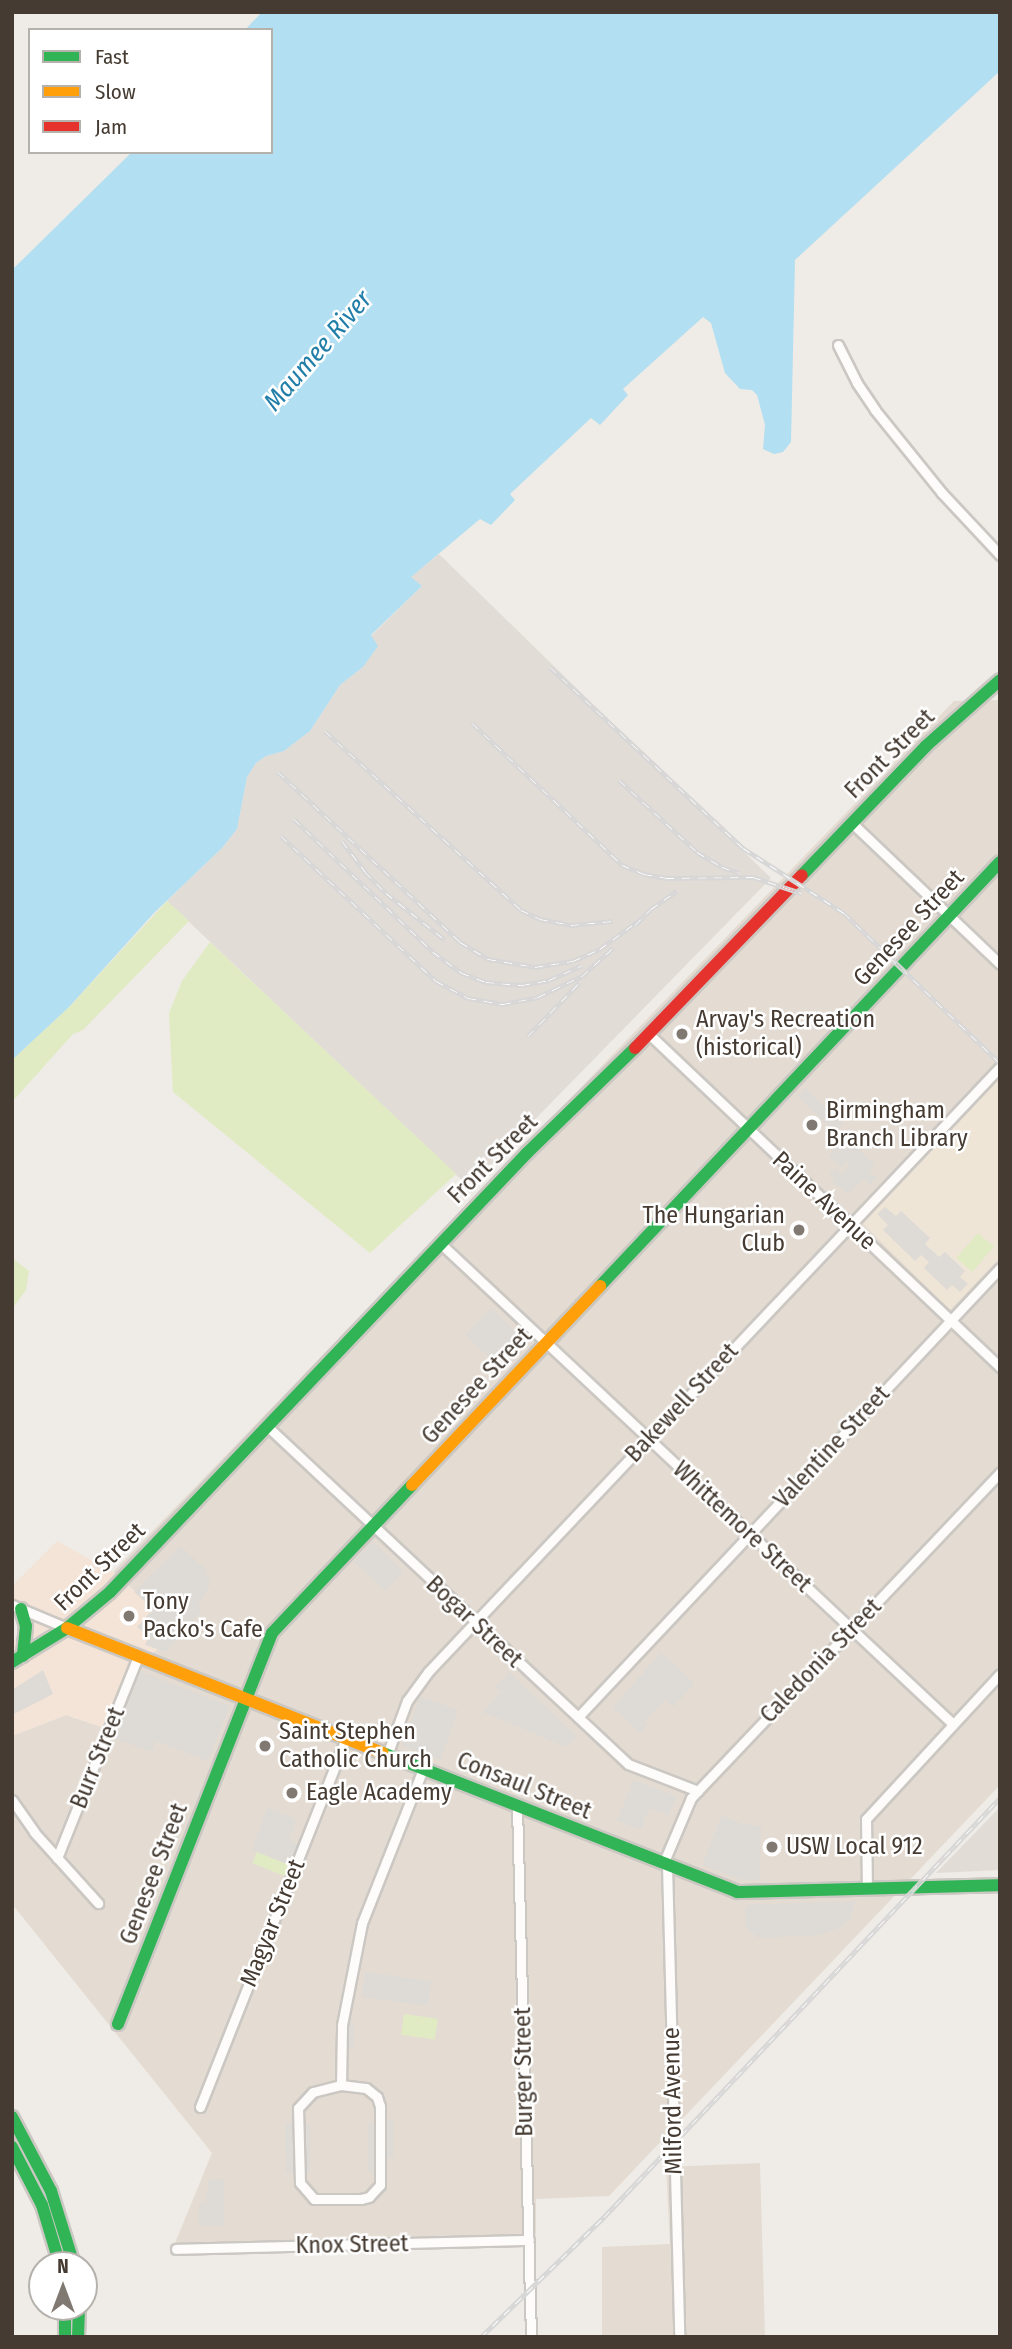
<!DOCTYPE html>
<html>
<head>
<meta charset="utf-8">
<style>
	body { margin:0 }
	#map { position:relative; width:1012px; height:2349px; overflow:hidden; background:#efebe6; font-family:"Fira Sans Condensed",sans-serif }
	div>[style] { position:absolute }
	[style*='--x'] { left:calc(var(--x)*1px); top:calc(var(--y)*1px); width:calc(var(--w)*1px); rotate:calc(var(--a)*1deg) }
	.residential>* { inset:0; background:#e4dcd2 }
	.commercial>* { inset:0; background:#f4e4d7 }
	.industrial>* { inset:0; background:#e2dcd7 }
	.education>* { inset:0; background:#eee5d7 }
	.green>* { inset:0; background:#e0ebc3; transform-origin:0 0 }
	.parking>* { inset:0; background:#dedad6; transform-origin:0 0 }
	.water>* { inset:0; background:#b2dff1 }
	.roads { filter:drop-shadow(2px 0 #cbc7c2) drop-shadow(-2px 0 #cbc7c2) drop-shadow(0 2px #cbc7c2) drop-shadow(0 -2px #cbc7c2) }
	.street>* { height:9px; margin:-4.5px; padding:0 4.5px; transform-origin:4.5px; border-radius:4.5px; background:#fdfcfb }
	.fast>* { height:12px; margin:-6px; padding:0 6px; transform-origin:6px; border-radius:6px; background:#30b455 }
	.slow>* { height:12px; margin:-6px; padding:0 6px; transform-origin:6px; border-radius:6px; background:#ff9f0a }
	.jam>* { height:12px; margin:-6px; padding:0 6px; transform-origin:6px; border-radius:6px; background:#e5322d }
	.rail>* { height:5px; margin-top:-2.5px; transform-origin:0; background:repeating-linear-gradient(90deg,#fff 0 8px,#d8d7d7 0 16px); box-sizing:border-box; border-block:2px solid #d8d7d7 }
	.dots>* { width:19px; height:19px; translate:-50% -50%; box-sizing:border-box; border:4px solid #fff; border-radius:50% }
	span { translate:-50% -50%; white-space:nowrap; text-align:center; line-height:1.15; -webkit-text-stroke:5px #fff; paint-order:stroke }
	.street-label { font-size:24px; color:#453b32 }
	.poi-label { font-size:24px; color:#453b32 }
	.left { translate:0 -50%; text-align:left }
	.right { translate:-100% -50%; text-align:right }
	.water-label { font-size:26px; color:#217ea8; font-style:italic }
	.frame { position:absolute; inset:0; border:14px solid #453b32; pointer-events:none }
	.legend { position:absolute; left:28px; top:28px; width:245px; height:126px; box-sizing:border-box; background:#fff; border:2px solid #b5b1ad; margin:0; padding:9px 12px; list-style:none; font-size:21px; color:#453b32 }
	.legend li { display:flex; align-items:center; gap:14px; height:35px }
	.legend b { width:35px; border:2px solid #b5b1ad }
	.north { position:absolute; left:28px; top:2251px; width:70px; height:70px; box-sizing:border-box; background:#fff; border:2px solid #b5b1ad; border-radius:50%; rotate:0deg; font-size:19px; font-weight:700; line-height:28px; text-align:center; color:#453b32 }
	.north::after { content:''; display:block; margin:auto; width:24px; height:32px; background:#807971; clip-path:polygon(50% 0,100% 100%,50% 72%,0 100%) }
</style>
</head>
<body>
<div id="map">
	<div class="residential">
		<div style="clip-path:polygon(1000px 700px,1000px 1785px,609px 2196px,536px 2199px,536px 2234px,175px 2243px,212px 2153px,12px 1904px,12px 1736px,66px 1715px,102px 1727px,125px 1673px,181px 1632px,113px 1572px,954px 701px)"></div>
		<div style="clip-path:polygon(760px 2163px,765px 2337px,602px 2337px,602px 2247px,670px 2244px,666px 2167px)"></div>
	</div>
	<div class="commercial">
		<div style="clip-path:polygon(57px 1541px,113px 1572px,181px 1632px,125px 1673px,102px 1727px,66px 1715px,12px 1736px,12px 1641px,22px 1635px,21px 1620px,12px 1615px,12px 1586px)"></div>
	</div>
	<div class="industrial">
		<div style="clip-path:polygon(439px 554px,771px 878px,469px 1187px,167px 901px,222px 848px,237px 829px,247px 777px,256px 763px,266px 756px,284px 751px,310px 731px,340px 685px,363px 667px,371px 636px,422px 586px,410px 577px)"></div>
		<div style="clip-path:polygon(1000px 1807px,1000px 1870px,936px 1873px)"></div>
	</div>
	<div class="education">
		<div style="clip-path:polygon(1000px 1074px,1000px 1258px,950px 1310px,861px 1222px)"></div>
	</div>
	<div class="green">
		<div style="clip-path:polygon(167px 901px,189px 921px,83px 1030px,73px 1034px,12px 1102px,12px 1060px,69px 1007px)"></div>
		<div style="clip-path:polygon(210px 942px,456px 1174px,370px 1253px,173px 1092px,169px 1013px,182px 981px)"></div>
		<div style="left:978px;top:1233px;width:21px;height:33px;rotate:41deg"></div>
		<div style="clip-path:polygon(12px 1258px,29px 1271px,26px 1290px,12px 1309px)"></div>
		<div style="left:257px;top:1852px;width:35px;height:12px;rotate:22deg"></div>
		<div style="left:404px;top:2014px;width:34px;height:21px;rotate:8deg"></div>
	</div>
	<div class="parking">
		<div style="left:805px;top:1088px;width:53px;height:11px;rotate:44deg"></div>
		<div style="clip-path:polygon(848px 1139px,875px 1165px,869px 1171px,877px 1178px,870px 1185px,864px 1180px,858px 1185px,851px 1179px,856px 1186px,849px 1194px,833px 1183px,835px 1180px,829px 1174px,835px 1168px,842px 1174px,850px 1165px,846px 1162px,841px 1168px,829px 1156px,840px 1141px,843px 1144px)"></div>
		<div style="clip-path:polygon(885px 1207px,896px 1216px,901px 1211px,930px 1238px,925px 1244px,939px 1257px,945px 1252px,965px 1271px,960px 1277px,968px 1284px,960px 1292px,952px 1285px,947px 1290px,924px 1268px,929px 1262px,921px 1255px,915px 1261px,883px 1230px,888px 1225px,877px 1214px)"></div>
		<div style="left:491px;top:1308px;width:46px;height:37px;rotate:44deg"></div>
		<div style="left:373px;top:1542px;width:43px;height:27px;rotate:44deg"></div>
		<div style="clip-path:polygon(181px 1546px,206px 1570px,210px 1585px,198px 1606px,202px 1610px,166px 1652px,145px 1645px,149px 1637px,137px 1627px,153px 1609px,134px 1592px)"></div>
		<div style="clip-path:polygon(661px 1652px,695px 1684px,673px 1707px,665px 1700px,645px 1721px,648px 1724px,640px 1733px,613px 1707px)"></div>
		<div style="clip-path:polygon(43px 1670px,53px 1694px,12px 1715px,12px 1690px)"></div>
		<div style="clip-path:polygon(139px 1671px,230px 1706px,208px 1761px,156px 1741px,152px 1752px,114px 1738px)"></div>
		<div style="clip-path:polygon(509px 1672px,577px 1736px,567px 1747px,482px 1712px,501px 1692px,495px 1687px)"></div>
		<div style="left:420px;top:1696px;width:41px;height:53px;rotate:20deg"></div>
		<div style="clip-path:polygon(633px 1780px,677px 1796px,669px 1815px,649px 1808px,641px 1830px,617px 1821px)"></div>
		<div style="clip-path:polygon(267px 1807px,297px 1819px,289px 1840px,298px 1844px,290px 1865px,252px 1850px)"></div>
		<div style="clip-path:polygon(722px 1815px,742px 1824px,761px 1826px,760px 1880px,742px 1880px,702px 1865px)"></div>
		<div style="clip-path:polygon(855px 1901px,851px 1917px,844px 1926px,821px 1935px,758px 1938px,745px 1926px,745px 1905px)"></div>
		<div style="left:365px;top:1972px;width:67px;height:25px;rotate:8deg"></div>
		<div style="left:346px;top:2022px;width:8px;height:27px"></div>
		<div style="left:385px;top:2119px;width:8px;height:39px"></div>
		<div style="left:293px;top:2122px;width:51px;height:8px;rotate:89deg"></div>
		<div style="left:368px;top:2123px;width:8px;height:49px"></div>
		<div style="left:302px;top:2125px;width:8px;height:48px"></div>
		<div style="clip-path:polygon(209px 2179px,224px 2179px,224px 2226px,199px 2226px,199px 2203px,206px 2202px)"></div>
	</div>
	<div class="water">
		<div style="clip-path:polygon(262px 12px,1000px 12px,1000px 71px,795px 260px,791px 442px,783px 452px,774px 454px,763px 449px,765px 425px,757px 395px,752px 390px,740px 389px,725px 373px,711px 323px,703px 317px,623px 389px,628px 395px,600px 425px,591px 418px,510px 494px,515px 500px,491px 525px,480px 519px,411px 577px,422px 586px,371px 635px,378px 646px,363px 667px,340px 685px,310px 731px,284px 751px,266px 756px,256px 763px,247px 777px,237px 829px,222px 848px,154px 913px,69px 1007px,12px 1060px,12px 270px,132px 152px,271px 152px,271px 30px,245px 30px)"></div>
	</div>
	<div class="roads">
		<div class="street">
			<div style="--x:838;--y:345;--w:42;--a:63.4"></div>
			<div style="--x:857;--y:383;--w:32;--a:56"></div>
			<div style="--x:875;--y:410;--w:107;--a:51.1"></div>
			<div style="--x:942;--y:493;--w:85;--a:46.9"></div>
			<div style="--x:852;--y:823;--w:204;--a:43.6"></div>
			<div style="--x:649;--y:1034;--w:484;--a:43.5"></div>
			<div style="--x:440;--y:1243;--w:703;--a:43.16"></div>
			<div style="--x:268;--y:1427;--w:493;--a:43.1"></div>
			<div style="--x:628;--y:1764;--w:75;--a:21.1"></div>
			<div style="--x:12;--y:1605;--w:60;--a:22.7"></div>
			<div style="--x:578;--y:1717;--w:616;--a:-46.78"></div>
			<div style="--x:387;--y:1755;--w:58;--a:-69.7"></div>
			<div style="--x:407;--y:1701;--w:36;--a:-54"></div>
			<div style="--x:428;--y:1672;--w:833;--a:-46.61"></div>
			<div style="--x:12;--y:1800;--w:39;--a:55"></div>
			<div style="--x:34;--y:1832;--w:96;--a:48"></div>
			<div style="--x:517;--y:1806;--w:531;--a:88.49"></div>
			<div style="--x:57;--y:1858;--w:217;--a:-68.1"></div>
			<div style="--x:663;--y:1864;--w:72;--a:-67"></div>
			<div style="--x:691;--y:1798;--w:449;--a:-46.5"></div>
			<div style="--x:667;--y:1865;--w:472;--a:88.5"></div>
			<div style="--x:867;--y:1889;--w:70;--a:-90.8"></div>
			<div style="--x:866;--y:1819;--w:197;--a:-47.3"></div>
			<div style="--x:341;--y:2085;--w:25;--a:7"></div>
			<div style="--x:366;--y:2088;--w:14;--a:39"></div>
			<div style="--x:377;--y:2097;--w:9;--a:72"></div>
			<div style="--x:380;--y:2106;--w:79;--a:90"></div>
			<div style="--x:380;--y:2185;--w:16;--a:133"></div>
			<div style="--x:369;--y:2197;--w:8;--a:166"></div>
			<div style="--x:361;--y:2199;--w:47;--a:180"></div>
			<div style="--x:314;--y:2199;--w:21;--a:-131"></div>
			<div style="--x:300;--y:2183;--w:75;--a:-91.5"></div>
			<div style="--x:298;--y:2108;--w:22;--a:-47"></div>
			<div style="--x:313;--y:2092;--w:29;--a:-14"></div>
			<div style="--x:341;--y:2085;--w:60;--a:-89"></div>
			<div style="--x:342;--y:2025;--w:104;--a:-78.9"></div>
			<div style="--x:362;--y:1923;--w:166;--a:-68.4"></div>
			<div style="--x:200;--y:2107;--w:397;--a:-68.4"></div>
			<div style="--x:176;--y:2249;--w:353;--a:-1.5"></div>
		</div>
		<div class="fast">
			<div style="--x:802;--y:875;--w:179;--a:-46.1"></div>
			<div style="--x:926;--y:746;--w:99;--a:-41.7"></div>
			<div style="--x:600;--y:1286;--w:583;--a:-46.67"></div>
			<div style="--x:21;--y:1609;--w:18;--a:74"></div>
			<div style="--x:26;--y:1626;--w:30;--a:96"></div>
			<div style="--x:12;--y:1662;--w:65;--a:-31.7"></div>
			<div style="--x:67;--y:1628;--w:56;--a:-39.9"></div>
			<div style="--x:110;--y:1592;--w:605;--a:-46.47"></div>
			<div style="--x:527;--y:1153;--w:151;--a:-44.2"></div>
			<div style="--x:383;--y:1753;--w:380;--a:21.4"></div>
			<div style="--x:737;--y:1892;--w:263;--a:-1.5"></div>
			<div style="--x:118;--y:2024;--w:420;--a:-68.5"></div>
			<div style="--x:272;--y:1633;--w:204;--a:-46.6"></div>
			<div style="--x:12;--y:2117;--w:84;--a:62.2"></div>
			<div style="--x:51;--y:2191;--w:77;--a:72.7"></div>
			<div style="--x:12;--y:2147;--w:65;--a:62.7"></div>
			<div style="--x:42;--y:2205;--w:63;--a:73.3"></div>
			<div style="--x:65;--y:2307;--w:30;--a:90"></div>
			<div style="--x:78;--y:2337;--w:30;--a:-88"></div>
		</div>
		<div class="slow">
			<div style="--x:412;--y:1485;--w:274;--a:-46.6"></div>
			<div style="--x:67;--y:1628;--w:340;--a:21.6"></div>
		</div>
		<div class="jam">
			<div style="--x:635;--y:1048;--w:240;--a:-46"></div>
		</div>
	</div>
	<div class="rail">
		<div style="--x:550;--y:667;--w:265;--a:43.2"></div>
		<div style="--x:743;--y:848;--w:120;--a:32.8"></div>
		<div style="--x:844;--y:913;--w:216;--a:43.9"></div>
		<div style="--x:472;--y:723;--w:207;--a:43.4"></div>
		<div style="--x:622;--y:865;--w:24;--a:22"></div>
		<div style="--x:644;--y:874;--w:22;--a:10"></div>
		<div style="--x:666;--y:878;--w:87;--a:-0.7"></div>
		<div style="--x:753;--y:877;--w:51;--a:18.4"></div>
		<div style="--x:325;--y:731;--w:265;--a:42.4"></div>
		<div style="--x:521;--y:910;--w:21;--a:25"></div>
		<div style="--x:540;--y:919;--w:32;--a:11"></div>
		<div style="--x:571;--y:925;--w:42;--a:-5.4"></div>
		<div style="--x:278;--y:772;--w:249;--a:43"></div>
		<div style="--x:460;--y:942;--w:33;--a:31"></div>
		<div style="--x:488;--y:959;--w:48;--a:9.7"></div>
		<div style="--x:535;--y:967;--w:38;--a:-9"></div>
		<div style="--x:573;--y:961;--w:30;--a:-24"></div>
		<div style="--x:600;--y:949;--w:52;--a:-36.4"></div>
		<div style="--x:619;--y:780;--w:106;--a:42.7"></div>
		<div style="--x:697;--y:852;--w:29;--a:31"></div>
		<div style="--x:722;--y:867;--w:18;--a:19"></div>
		<div style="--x:294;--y:819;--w:192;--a:43.7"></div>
		<div style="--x:433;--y:952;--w:36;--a:36"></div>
		<div style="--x:462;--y:973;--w:26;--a:21"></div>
		<div style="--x:486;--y:982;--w:36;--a:5"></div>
		<div style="--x:522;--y:985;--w:27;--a:-10"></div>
		<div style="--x:549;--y:980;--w:36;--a:-24"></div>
		<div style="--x:281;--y:836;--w:212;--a:43.1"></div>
		<div style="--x:436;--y:981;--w:36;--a:28"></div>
		<div style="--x:468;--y:998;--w:36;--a:10"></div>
		<div style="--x:503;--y:1004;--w:36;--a:-11"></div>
		<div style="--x:538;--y:997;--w:49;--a:-25.5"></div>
		<div style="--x:582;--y:976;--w:42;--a:-42.1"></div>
		<div style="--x:342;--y:841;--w:39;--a:53"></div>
		<div style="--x:365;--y:872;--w:30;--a:45"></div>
		<div style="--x:386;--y:893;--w:75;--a:38.5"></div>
		<div style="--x:635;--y:925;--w:23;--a:-45"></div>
		<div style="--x:651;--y:909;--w:32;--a:-35"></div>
		<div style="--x:528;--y:1036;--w:74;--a:-46.1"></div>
		<div style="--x:481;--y:2337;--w:172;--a:-44.3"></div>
		<div style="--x:604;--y:2217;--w:577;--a:-46.62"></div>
	</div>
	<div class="dots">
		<div style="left:682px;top:1034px;background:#807971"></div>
		<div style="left:812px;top:1125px;background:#807971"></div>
		<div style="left:799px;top:1230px;background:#807971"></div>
		<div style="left:129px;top:1616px;background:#807971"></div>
		<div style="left:265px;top:1746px;background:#807971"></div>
		<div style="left:292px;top:1793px;background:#807971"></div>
		<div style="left:772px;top:1847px;background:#807971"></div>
	</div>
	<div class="street-label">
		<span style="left:890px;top:754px;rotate:-45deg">Front Street</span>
		<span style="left:909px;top:928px;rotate:-47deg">Genesee Street</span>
		<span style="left:493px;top:1159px;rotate:-45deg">Front Street</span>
		<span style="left:824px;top:1201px;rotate:43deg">Paine Avenue</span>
		<span style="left:477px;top:1386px;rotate:-47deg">Genesee Street</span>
		<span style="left:682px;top:1403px;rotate:-47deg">Bakewell Street</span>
		<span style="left:832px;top:1447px;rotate:-47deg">Valentine Street</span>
		<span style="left:742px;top:1527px;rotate:43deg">Whittemore Street</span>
		<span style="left:100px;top:1567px;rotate:-44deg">Front Street</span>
		<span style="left:474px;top:1622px;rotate:43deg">Bogar Street</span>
		<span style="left:821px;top:1661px;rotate:-46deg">Caledonia Street</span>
		<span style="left:98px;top:1758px;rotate:-68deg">Burr Street</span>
		<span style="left:524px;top:1786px;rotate:22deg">Consaul Street</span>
		<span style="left:154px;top:1874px;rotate:-69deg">Genesee Street</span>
		<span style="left:273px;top:1923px;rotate:-68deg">Magyar Street</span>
		<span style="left:524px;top:2072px;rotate:-91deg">Burger Street</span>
		<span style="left:673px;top:2101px;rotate:-91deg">Milford Avenue</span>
		<span style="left:352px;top:2245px;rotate:-1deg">Knox Street</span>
	</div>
	<div class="poi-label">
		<span class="left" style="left:696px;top:1034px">Arvay's Recreation<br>(historical)</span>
		<span class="left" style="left:826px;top:1125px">Birmingham<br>Branch Library</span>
		<span class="right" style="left:785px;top:1230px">The Hungarian<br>Club</span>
		<span class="left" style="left:143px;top:1616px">Tony<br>Packo's Cafe</span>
		<span class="left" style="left:279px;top:1746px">Saint Stephen<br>Catholic Church</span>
		<span class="left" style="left:306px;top:1793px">Eagle Academy</span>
		<span class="left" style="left:786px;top:1847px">USW Local 912</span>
	</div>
	<div class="water-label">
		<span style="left:318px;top:351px;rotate:-49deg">Maumee River</span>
	</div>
	<div class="frame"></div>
	<ul class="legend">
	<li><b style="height:9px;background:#30b455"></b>Fast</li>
	<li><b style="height:9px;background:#ff9f0a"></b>Slow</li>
	<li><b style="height:9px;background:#e5322d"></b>Jam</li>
	</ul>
	<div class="north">N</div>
</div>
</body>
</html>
